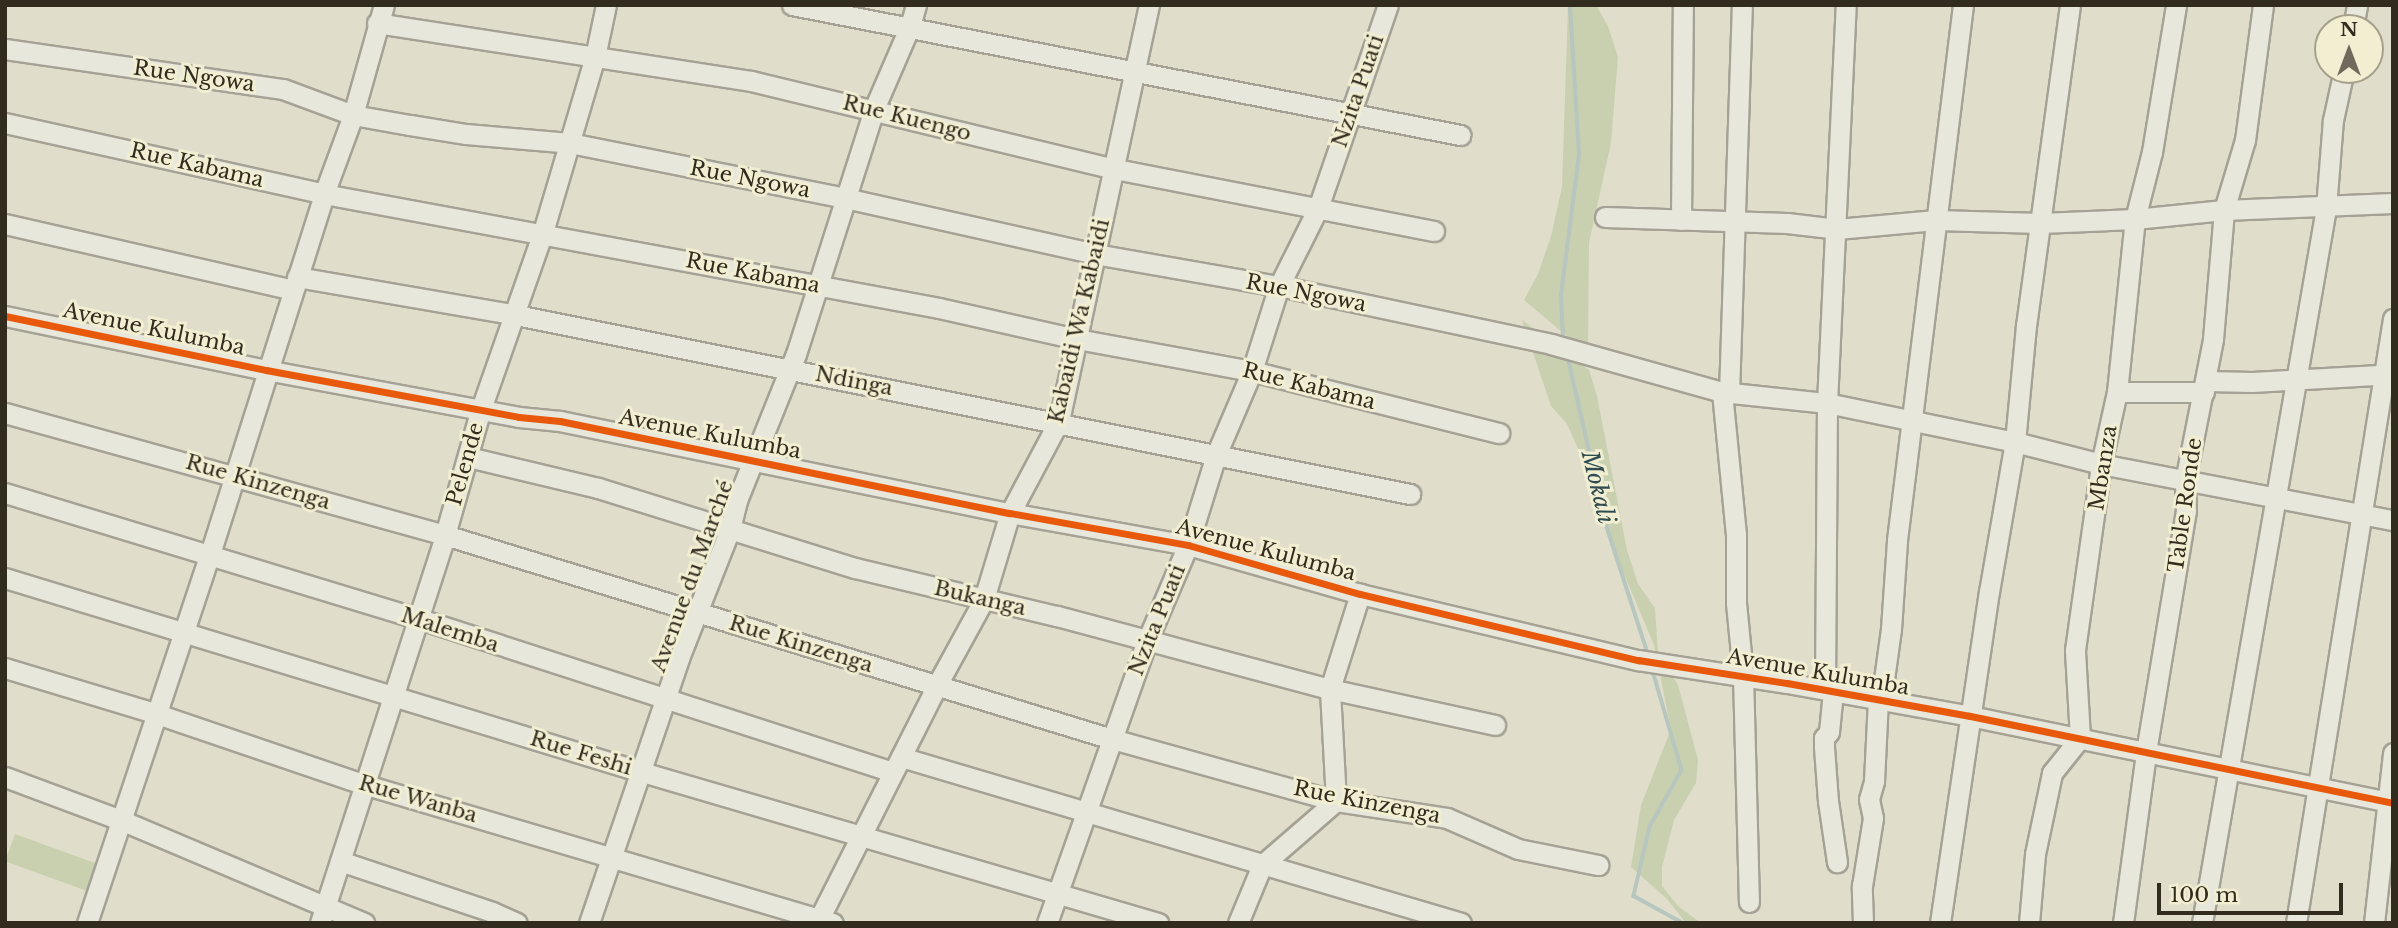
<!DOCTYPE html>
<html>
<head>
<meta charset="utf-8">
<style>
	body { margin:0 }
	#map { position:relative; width:2398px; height:928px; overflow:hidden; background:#e0decb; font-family:"Libre Baskerville",serif }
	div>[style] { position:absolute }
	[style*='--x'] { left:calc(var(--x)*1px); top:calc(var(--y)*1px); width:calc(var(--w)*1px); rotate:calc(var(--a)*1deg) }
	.green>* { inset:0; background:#c9d0b0; transform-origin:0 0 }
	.stream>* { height:3.5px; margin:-1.75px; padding:0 1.75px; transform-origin:1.75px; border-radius:1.75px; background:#b7c6be }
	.roads { filter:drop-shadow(2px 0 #a5a295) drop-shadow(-2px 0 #a5a295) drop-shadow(0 2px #a5a295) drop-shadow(0 -2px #a5a295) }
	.minor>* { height:19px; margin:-9.5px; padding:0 9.5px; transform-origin:9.5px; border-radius:9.5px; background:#e8e7dc }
	.cycleway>* { height:7px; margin:-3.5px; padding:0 3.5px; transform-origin:3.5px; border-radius:3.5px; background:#e8590c }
	span { translate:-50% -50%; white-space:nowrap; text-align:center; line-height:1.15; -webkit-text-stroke:6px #f1eed2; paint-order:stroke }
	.street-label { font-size:21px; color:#322c1e }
	.water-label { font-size:23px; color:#2f4c50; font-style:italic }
	.frame { position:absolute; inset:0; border:7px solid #322c1e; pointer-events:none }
	.north { position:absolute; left:2314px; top:14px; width:70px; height:70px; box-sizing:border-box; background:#f1eed2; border:2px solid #a5a08a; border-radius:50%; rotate:0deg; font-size:19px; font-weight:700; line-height:28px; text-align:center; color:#322c1e }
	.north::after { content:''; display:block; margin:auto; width:24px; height:32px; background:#6f6a5b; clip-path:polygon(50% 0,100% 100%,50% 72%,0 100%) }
	.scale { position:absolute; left:2157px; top:883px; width:186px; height:32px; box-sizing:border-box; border:4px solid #322c1e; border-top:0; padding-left:9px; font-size:21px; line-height:24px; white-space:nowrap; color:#322c1e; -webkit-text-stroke:5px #f1eed2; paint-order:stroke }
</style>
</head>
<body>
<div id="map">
	<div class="green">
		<div style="clip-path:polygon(1568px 5px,1596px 5px,1608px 26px,1618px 57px,1611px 143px,1589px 243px,1588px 354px,1524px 300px,1538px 274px,1551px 236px,1562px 187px)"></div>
		<div style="clip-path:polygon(1522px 320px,1589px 370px,1597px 396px,1627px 550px,1638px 584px,1655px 608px,1658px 652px,1678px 685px,1698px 760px,1696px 783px,1674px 820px,1662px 867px,1662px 886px,1678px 906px,1701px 923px,1686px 923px,1667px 899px,1631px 867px,1641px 805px,1671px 729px,1654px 645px,1612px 546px,1583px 460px,1567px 424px,1551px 406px)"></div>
		<div style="left:15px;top:834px;width:99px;height:29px;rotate:20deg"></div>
	</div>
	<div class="stream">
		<div style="--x:1563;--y:340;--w:45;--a:-92.5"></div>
		<div style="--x:1561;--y:295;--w:142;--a:-82.7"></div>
		<div style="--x:1579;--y:154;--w:149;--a:-93.5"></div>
		<div style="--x:1568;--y:357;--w:174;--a:77.1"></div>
		<div style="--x:1607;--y:527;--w:133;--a:72"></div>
		<div style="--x:1653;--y:671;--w:103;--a:73.7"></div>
		<div style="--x:1682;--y:770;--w:65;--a:119.3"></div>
		<div style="--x:1650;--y:827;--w:71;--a:103.1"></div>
		<div style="--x:1634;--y:896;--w:56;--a:28.9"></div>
	</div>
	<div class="roads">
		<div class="minor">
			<div style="--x:792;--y:5;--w:681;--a:11.01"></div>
			<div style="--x:377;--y:23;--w:378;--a:8.8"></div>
			<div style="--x:751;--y:81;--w:374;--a:13.6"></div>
			<div style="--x:1115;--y:169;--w:325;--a:11"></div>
			<div style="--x:2353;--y:28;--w:23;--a:-80"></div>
			<div style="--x:5;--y:49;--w:281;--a:8.2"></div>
			<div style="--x:283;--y:89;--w:75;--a:20.4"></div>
			<div style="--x:353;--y:115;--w:58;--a:10"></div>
			<div style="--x:410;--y:125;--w:57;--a:9.1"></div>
			<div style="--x:466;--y:134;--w:104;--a:4.9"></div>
			<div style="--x:570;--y:143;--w:280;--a:11.3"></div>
			<div style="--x:845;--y:198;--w:256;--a:12.6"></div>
			<div style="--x:1095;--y:254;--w:187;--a:9.9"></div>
			<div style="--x:1279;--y:286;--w:278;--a:12"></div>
			<div style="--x:1551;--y:344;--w:178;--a:15.7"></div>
			<div style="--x:1722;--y:392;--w:106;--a:6"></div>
			<div style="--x:1827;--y:403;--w:192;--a:11.7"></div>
			<div style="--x:2015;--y:442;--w:89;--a:14.3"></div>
			<div style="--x:2101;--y:464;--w:297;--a:10.9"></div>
			<div style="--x:5;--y:123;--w:327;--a:12.5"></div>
			<div style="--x:324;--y:194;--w:625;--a:10.5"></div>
			<div style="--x:939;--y:308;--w:141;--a:12.7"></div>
			<div style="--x:1077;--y:339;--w:178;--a:10.4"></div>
			<div style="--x:1252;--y:371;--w:255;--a:14.1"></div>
			<div style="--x:1605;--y:217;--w:182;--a:1.9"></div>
			<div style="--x:1787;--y:223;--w:50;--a:6.8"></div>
			<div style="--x:1837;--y:229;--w:99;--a:-5.2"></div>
			<div style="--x:1936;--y:220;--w:104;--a:1.7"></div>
			<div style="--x:2040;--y:223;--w:95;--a:-2.4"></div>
			<div style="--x:2135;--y:219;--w:89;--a:-5.8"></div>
			<div style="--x:2224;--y:210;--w:169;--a:-2.4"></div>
			<div style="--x:1681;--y:220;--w:215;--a:-89.5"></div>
			<div style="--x:5;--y:224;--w:295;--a:12.9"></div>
			<div style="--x:297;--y:277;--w:222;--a:9.8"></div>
			<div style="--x:516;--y:315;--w:912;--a:11.32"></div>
			<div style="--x:5;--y:316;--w:267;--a:11.7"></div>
			<div style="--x:266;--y:370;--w:257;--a:10.5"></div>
			<div style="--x:519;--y:417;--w:41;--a:5.6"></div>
			<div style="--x:560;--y:421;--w:459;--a:11.6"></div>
			<div style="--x:1010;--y:513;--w:181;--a:10.2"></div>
			<div style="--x:1188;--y:545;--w:179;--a:15.9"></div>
			<div style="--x:1360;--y:594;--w:286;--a:13.4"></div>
			<div style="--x:1638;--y:660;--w:151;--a:8.8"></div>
			<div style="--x:1787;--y:683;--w:186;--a:10.2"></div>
			<div style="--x:1970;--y:716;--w:432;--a:11.6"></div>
			<div style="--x:2206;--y:381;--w:46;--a:1.2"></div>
			<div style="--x:2252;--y:382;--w:141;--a:-3.2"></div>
			<div style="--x:1722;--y:392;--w:144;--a:84.4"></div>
			<div style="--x:1736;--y:535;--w:68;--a:90"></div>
			<div style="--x:1736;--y:603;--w:72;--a:84.4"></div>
			<div style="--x:1743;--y:675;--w:227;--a:88.5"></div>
			<div style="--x:2117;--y:392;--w:87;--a:0"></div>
			<div style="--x:1729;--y:394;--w:389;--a:-88.1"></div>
			<div style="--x:5;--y:413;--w:457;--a:15.5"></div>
			<div style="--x:445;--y:535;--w:697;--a:17.01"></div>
			<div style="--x:1112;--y:739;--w:232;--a:15.5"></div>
			<div style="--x:1336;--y:801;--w:112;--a:8.7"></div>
			<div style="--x:1447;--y:818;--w:77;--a:23.6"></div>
			<div style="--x:1518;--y:849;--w:82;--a:11.3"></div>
			<div style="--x:468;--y:457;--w:134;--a:13.4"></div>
			<div style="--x:598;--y:488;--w:269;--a:17.3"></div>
			<div style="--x:855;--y:568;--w:208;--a:13.4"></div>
			<div style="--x:1057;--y:616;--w:283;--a:15"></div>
			<div style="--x:1330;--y:689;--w:169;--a:12.3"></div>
			<div style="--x:5;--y:493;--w:431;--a:16.9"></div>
			<div style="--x:417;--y:618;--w:500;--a:17.93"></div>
			<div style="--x:5;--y:578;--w:666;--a:16.94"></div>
			<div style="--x:642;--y:772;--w:538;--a:16.31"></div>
			<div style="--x:5;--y:668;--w:159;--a:16.8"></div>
			<div style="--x:157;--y:714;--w:218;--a:18.8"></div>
			<div style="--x:363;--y:784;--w:490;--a:16.5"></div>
			<div style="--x:1825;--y:689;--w:286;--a:-89.6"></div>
			<div style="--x:1827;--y:403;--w:398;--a:-87.3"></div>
			<div style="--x:1833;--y:691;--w:41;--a:95.6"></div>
			<div style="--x:1829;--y:732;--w:8;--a:130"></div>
			<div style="--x:1824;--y:738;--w:9;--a:90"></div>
			<div style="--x:1824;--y:747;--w:54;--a:85.8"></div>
			<div style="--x:1828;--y:801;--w:62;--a:81.6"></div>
			<div style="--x:1881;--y:701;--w:73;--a:-82.1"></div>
			<div style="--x:1891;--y:629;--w:89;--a:-86.1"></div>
			<div style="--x:1897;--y:540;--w:539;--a:-82.97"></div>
			<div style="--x:901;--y:757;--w:584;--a:16.51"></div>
			<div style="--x:5;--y:777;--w:126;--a:20.4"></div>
			<div style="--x:123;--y:821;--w:262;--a:22.9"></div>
			<div style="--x:340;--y:861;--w:160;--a:18.5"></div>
			<div style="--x:492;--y:912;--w:27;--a:24"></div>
			<div style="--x:87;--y:923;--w:386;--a:-71.6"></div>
			<div style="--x:209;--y:557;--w:381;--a:-72.4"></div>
			<div style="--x:324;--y:194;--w:84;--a:-69.8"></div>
			<div style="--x:353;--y:115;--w:114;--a:-74.3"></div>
			<div style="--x:320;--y:923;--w:408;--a:-72.1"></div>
			<div style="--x:445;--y:535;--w:131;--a:-74.1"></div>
			<div style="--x:481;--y:409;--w:188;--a:-70.7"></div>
			<div style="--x:543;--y:232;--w:183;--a:-73.5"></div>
			<div style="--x:595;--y:57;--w:53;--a:-78.1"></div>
			<div style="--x:589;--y:923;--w:280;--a:-71.2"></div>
			<div style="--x:679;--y:658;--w:139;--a:-68.4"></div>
			<div style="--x:730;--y:529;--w:32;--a:-76"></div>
			<div style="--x:738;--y:498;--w:155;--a:-68.1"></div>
			<div style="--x:796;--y:354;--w:257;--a:-72.3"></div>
			<div style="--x:874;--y:109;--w:90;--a:-66.6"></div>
			<div style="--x:910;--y:26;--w:22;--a:-74"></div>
			<div style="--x:817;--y:923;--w:267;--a:-63.2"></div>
			<div style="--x:937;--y:685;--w:98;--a:-61.3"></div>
			<div style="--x:984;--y:599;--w:90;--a:-73.2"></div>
			<div style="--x:1010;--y:513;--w:104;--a:-62"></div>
			<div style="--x:1059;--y:421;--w:426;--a:-77.8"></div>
			<div style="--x:1047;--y:923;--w:299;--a:-70.5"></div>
			<div style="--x:1147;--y:641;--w:104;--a:-66.9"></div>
			<div style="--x:1188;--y:545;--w:94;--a:-72.7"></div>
			<div style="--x:1216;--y:455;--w:91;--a:-66.8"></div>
			<div style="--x:1252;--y:371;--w:89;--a:-72.4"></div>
			<div style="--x:1279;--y:286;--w:87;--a:-63.4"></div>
			<div style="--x:1318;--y:208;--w:215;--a:-71"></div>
			<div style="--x:1238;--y:923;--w:63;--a:-67.5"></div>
			<div style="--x:1262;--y:865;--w:98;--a:-40.9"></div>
			<div style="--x:1336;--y:801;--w:112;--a:-93.1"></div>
			<div style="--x:1330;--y:689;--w:100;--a:-72.5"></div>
			<div style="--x:1863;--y:923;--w:37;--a:-92"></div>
			<div style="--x:1862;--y:886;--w:69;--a:-80.8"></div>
			<div style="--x:1873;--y:818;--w:19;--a:-102"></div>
			<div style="--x:1869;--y:799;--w:19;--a:-74"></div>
			<div style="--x:1874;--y:781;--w:81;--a:-87.2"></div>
			<div style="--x:1940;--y:923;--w:335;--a:-81.6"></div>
			<div style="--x:1989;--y:592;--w:152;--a:-80.2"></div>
			<div style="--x:2015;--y:442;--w:117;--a:-84.6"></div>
			<div style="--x:2026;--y:326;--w:324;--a:-82.2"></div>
			<div style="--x:2029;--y:923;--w:69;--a:-85"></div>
			<div style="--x:2035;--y:854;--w:83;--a:-78.1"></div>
			<div style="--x:2052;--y:773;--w:45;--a:-51.3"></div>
			<div style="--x:2080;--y:738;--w:88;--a:-93.3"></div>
			<div style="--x:2075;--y:650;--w:188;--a:-82"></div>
			<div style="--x:2101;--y:464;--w:74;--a:-77.5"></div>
			<div style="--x:2117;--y:392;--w:174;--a:-84.1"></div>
			<div style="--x:2135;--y:219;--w:69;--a:-75.8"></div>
			<div style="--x:2152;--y:152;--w:149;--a:-80.7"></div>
			<div style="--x:2123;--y:923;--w:173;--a:-82.3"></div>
			<div style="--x:2146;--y:752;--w:244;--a:-80.6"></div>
			<div style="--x:2186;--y:511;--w:30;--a:-92"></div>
			<div style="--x:2185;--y:481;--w:145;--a:-78.8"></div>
			<div style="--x:2213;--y:339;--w:129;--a:-85.1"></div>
			<div style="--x:2224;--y:210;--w:73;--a:-73.3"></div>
			<div style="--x:2245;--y:140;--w:136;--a:-82.4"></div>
			<div style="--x:2202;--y:923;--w:726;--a:-80.16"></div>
			<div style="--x:2326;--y:208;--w:88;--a:-85.5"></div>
			<div style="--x:2333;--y:120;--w:51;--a:-77.6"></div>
			<div style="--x:2296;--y:923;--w:612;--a:-80.88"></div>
			<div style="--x:2374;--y:923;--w:171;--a:-83.6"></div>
		</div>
	</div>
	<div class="cycleway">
		<div style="--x:5;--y:316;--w:267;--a:11.7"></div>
		<div style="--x:266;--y:370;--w:257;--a:10.5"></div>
		<div style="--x:519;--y:417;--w:41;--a:5.6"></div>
		<div style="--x:560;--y:421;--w:459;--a:11.6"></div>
		<div style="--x:1010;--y:513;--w:181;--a:10.2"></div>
		<div style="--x:1188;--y:545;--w:179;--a:15.9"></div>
		<div style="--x:1360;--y:594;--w:286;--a:13.4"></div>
		<div style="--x:1638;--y:660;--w:151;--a:8.8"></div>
		<div style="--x:1787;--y:683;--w:186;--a:10.2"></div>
		<div style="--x:1970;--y:716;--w:432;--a:11.6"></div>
	</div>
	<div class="street-label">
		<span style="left:194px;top:76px;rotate:8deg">Rue Ngowa</span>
		<span style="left:1358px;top:91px;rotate:-71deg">Nzita Puati</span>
		<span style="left:907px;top:118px;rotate:14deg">Rue Kuengo</span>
		<span style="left:197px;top:165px;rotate:13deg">Rue Kabama</span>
		<span style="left:750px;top:179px;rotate:11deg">Rue Ngowa</span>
		<span style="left:753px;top:273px;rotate:11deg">Rue Kabama</span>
		<span style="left:1306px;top:293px;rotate:11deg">Rue Ngowa</span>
		<span style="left:1079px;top:321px;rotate:-77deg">Kabaidi Wa Kabaidi</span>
		<span style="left:154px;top:329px;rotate:12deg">Avenue Kulumba</span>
		<span style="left:854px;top:381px;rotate:11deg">Ndinga</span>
		<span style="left:1309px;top:386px;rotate:14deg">Rue Kabama</span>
		<span style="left:710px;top:434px;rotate:11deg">Avenue Kulumba</span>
		<span style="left:465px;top:464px;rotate:-74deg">Pelende</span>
		<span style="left:2103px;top:468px;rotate:-81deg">Mbanza</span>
		<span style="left:258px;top:482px;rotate:16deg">Rue Kinzenga</span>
		<span style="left:2185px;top:505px;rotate:-82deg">Table Ronde</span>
		<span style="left:1266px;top:550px;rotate:15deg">Avenue Kulumba</span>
		<span style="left:692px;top:576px;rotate:-70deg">Avenue du Marché</span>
		<span style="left:980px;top:598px;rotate:13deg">Bukanga</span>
		<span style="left:1157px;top:620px;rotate:-68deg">Nzita Puati</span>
		<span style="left:450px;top:630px;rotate:18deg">Malemba</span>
		<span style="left:801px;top:644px;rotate:17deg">Rue Kinzenga</span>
		<span style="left:1818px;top:672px;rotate:10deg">Avenue Kulumba</span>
		<span style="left:581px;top:753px;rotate:17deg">Rue Feshi</span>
		<span style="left:418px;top:799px;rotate:16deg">Rue Wanba</span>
		<span style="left:1367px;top:802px;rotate:11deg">Rue Kinzenga</span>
	</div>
	<div class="water-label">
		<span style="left:1598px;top:487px;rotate:76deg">Mokali</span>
	</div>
	<div class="frame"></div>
	<div class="north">N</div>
	<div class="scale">100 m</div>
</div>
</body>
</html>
